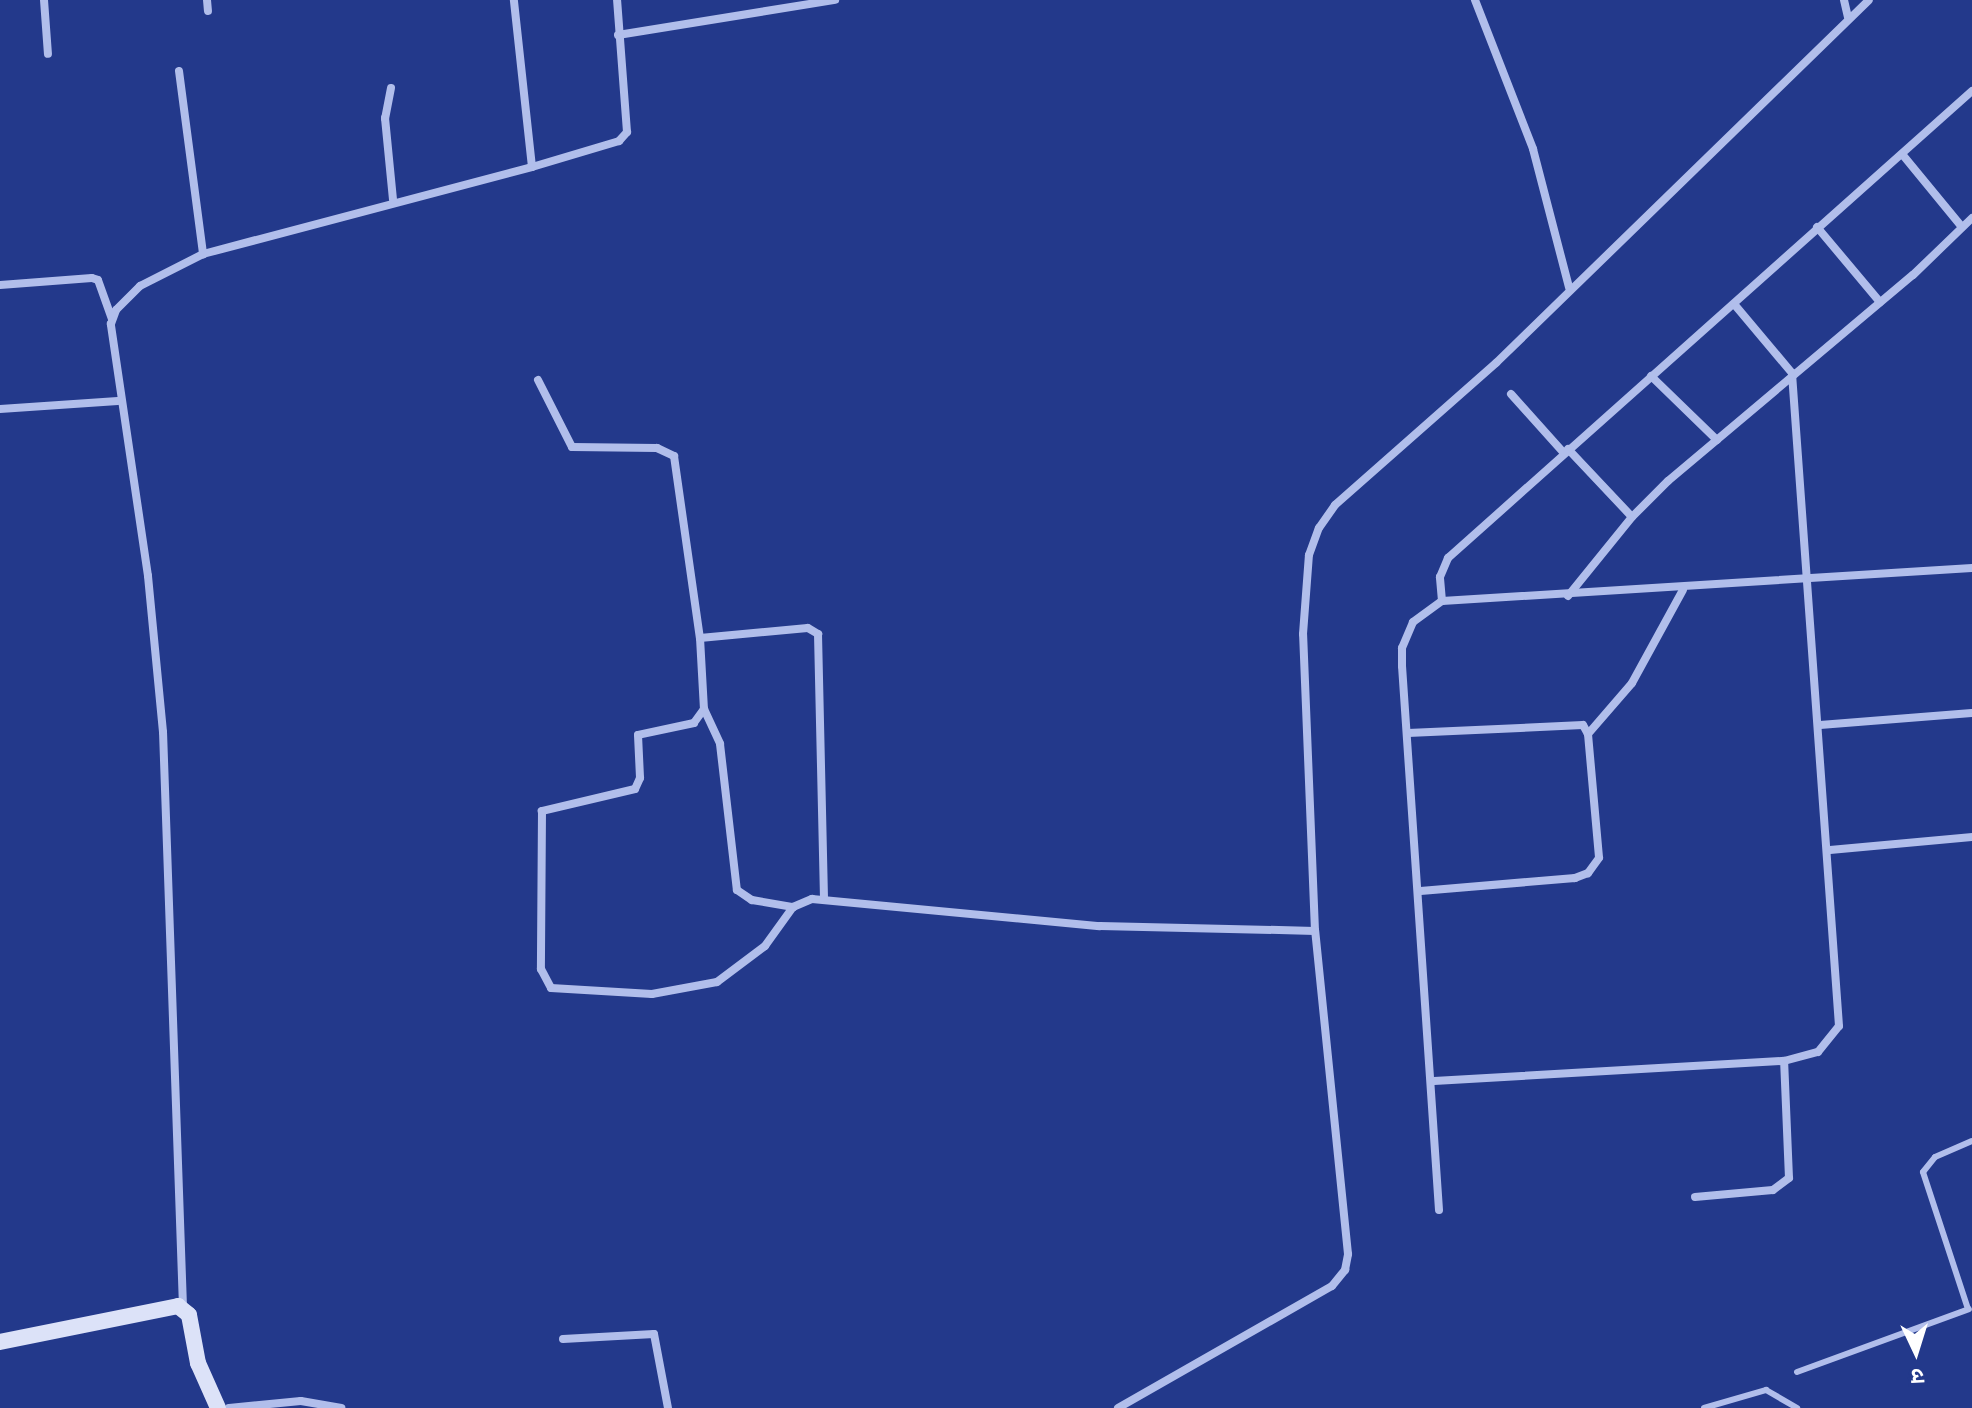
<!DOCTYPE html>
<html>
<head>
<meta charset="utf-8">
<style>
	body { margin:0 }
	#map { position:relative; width:1972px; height:1408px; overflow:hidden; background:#23398b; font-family:Rubik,"Noto Sans Devanagari",sans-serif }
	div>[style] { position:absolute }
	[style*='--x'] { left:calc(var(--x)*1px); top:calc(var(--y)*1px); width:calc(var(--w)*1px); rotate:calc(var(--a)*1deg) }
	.lane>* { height:6px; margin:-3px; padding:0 3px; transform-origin:3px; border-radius:3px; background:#b1beeb }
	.street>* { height:8px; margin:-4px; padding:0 4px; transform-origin:4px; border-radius:4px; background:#b1beeb }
	.secondary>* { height:16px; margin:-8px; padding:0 8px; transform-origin:8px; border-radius:8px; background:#dce2f8 }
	span { translate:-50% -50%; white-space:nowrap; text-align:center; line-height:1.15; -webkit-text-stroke:6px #23398b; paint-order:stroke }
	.north { position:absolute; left:1876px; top:1312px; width:80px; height:80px; -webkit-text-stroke:6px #23398b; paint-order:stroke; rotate:176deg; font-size:22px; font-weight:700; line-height:32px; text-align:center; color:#fff }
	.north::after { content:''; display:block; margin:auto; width:28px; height:36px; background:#fff; clip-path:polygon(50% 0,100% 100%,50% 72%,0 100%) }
</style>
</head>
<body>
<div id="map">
	<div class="lane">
		<div style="--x:1968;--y:1309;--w:144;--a:-108.2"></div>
		<div style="--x:1923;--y:1172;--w:19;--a:-51"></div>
		<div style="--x:1935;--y:1157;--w:40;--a:-23.4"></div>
		<div style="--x:1797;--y:1372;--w:183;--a:-20.1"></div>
		<div style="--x:1704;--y:1408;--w:65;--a:-16.2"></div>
		<div style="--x:1766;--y:1390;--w:36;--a:30"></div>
	</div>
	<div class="street">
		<div style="--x:44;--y:0;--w:54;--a:85.8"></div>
		<div style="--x:207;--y:0;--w:11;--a:85"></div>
		<div style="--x:1475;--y:0;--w:160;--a:68.7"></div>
		<div style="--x:1533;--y:149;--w:143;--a:75.4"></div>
		<div style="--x:1844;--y:0;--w:17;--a:77"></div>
		<div style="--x:618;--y:35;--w:220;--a:-9.2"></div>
		<div style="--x:179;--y:71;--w:185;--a:82.5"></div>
		<div style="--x:391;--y:88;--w:31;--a:101"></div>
		<div style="--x:385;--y:118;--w:82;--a:84.4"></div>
		<div style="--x:1902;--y:154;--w:94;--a:50.6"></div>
		<div style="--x:532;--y:167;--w:91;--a:-16.6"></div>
		<div style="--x:619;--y:141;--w:12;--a:-48"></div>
		<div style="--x:627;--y:132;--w:132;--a:-94.3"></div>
		<div style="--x:1817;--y:227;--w:98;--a:50"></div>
		<div style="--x:0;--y:285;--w:92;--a:-4.4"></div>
		<div style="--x:92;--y:278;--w:6;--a:18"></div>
		<div style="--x:98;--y:280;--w:41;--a:70.3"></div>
		<div style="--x:1651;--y:376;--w:92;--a:44.1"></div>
		<div style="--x:538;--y:380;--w:75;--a:63.1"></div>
		<div style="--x:572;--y:447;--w:85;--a:0.7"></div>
		<div style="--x:657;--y:448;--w:19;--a:25"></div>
		<div style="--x:674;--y:456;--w:184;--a:81.9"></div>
		<div style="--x:700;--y:638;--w:71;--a:86.8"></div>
		<div style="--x:704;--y:709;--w:17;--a:126"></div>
		<div style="--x:694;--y:723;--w:57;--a:167.9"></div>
		<div style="--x:638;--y:735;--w:43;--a:87.3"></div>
		<div style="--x:640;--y:778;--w:12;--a:114"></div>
		<div style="--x:635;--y:789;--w:96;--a:166.7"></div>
		<div style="--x:542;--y:811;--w:158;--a:90.4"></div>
		<div style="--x:541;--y:969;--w:21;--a:62"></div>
		<div style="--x:551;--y:988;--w:101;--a:3.4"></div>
		<div style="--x:652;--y:994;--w:66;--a:-10.5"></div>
		<div style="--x:717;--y:982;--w:60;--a:-36.9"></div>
		<div style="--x:765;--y:946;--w:48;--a:-54.3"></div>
		<div style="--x:793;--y:907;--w:21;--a:-23"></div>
		<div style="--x:812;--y:899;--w:289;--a:5.4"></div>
		<div style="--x:1100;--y:926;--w:215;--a:1.3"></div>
		<div style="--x:1511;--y:394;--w:79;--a:48.1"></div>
		<div style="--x:0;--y:409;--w:118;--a:-3.9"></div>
		<div style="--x:1568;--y:449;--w:93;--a:46.7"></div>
		<div style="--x:1568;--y:596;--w:102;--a:-51"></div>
		<div style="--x:1632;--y:517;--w:51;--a:-45"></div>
		<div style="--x:1668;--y:481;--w:320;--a:-40.1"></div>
		<div style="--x:1913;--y:275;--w:82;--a:-44"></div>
		<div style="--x:1442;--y:601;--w:24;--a:-95"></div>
		<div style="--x:1440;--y:577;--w:21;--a:-67"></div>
		<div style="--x:1448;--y:558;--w:702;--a:-41.71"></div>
		<div style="--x:700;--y:638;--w:108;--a:-5.3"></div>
		<div style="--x:808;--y:628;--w:12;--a:31"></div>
		<div style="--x:818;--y:634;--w:264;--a:88.7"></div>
		<div style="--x:704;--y:709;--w:38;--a:65"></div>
		<div style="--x:720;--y:744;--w:147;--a:83.4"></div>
		<div style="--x:737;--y:890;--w:18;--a:34"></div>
		<div style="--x:752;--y:900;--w:42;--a:9.7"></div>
		<div style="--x:1820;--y:725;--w:152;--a:-4.5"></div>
		<div style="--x:1408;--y:733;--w:175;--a:-2.6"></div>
		<div style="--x:1583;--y:725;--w:10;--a:61"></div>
		<div style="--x:1588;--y:734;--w:124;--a:84.9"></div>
		<div style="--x:1599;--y:858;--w:19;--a:126"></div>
		<div style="--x:1588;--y:873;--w:14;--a:159"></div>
		<div style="--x:1575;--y:878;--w:155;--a:175.2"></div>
		<div style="--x:1588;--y:734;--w:67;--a:-49.2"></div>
		<div style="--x:1632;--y:683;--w:106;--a:-61.3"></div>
		<div style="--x:1830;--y:850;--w:143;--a:-5.2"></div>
		<div style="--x:1434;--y:1081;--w:351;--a:-3.3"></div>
		<div style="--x:1784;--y:1061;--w:35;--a:-15"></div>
		<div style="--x:1818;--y:1052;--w:33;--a:-51"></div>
		<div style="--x:1839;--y:1026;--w:655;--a:-94.12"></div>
		<div style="--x:1792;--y:373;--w:90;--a:-130"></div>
		<div style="--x:1695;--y:1197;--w:78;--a:-5.1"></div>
		<div style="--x:1773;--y:1190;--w:20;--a:-37"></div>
		<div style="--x:1789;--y:1178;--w:117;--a:-92.4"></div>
		<div style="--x:1439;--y:1210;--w:545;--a:-93.89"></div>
		<div style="--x:1402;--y:666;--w:18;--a:-90"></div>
		<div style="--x:1402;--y:648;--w:28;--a:-67"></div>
		<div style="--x:1413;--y:622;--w:36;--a:-36"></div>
		<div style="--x:1442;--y:601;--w:531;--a:-3.56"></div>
		<div style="--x:183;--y:1307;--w:575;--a:-91.99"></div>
		<div style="--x:163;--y:732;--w:157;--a:-95.5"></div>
		<div style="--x:148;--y:576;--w:255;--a:-98.4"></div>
		<div style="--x:111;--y:324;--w:15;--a:-70"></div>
		<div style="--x:116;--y:310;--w:34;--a:-45"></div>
		<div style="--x:140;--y:286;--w:71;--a:-26.9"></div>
		<div style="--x:203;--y:254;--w:340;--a:-14.8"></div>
		<div style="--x:532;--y:167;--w:168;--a:-96.2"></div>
		<div style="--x:563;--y:1339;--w:91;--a:-3.1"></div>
		<div style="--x:654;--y:1334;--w:75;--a:79.3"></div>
		<div style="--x:229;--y:1408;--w:72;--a:-5.6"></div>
		<div style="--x:301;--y:1401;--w:41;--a:9.9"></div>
		<div style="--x:1118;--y:1408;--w:246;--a:-29.7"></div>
		<div style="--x:1332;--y:1286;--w:21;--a:-51"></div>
		<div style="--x:1345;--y:1270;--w:16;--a:-79"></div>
		<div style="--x:1348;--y:1254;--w:325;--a:-95.8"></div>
		<div style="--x:1315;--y:931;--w:297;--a:-92.3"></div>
		<div style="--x:1303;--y:634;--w:79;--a:-85.7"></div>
		<div style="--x:1309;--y:555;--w:29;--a:-70"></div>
		<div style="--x:1319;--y:528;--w:28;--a:-55"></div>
		<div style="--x:1335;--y:505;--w:215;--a:-41.4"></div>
		<div style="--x:1496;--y:363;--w:520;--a:-44.22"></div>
	</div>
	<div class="secondary">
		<div style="--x:0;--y:1342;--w:182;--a:-11.4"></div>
		<div style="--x:178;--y:1306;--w:14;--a:39"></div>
		<div style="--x:189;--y:1315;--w:49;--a:79.4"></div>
		<div style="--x:198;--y:1363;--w:49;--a:66"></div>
	</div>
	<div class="north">उ</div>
</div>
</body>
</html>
